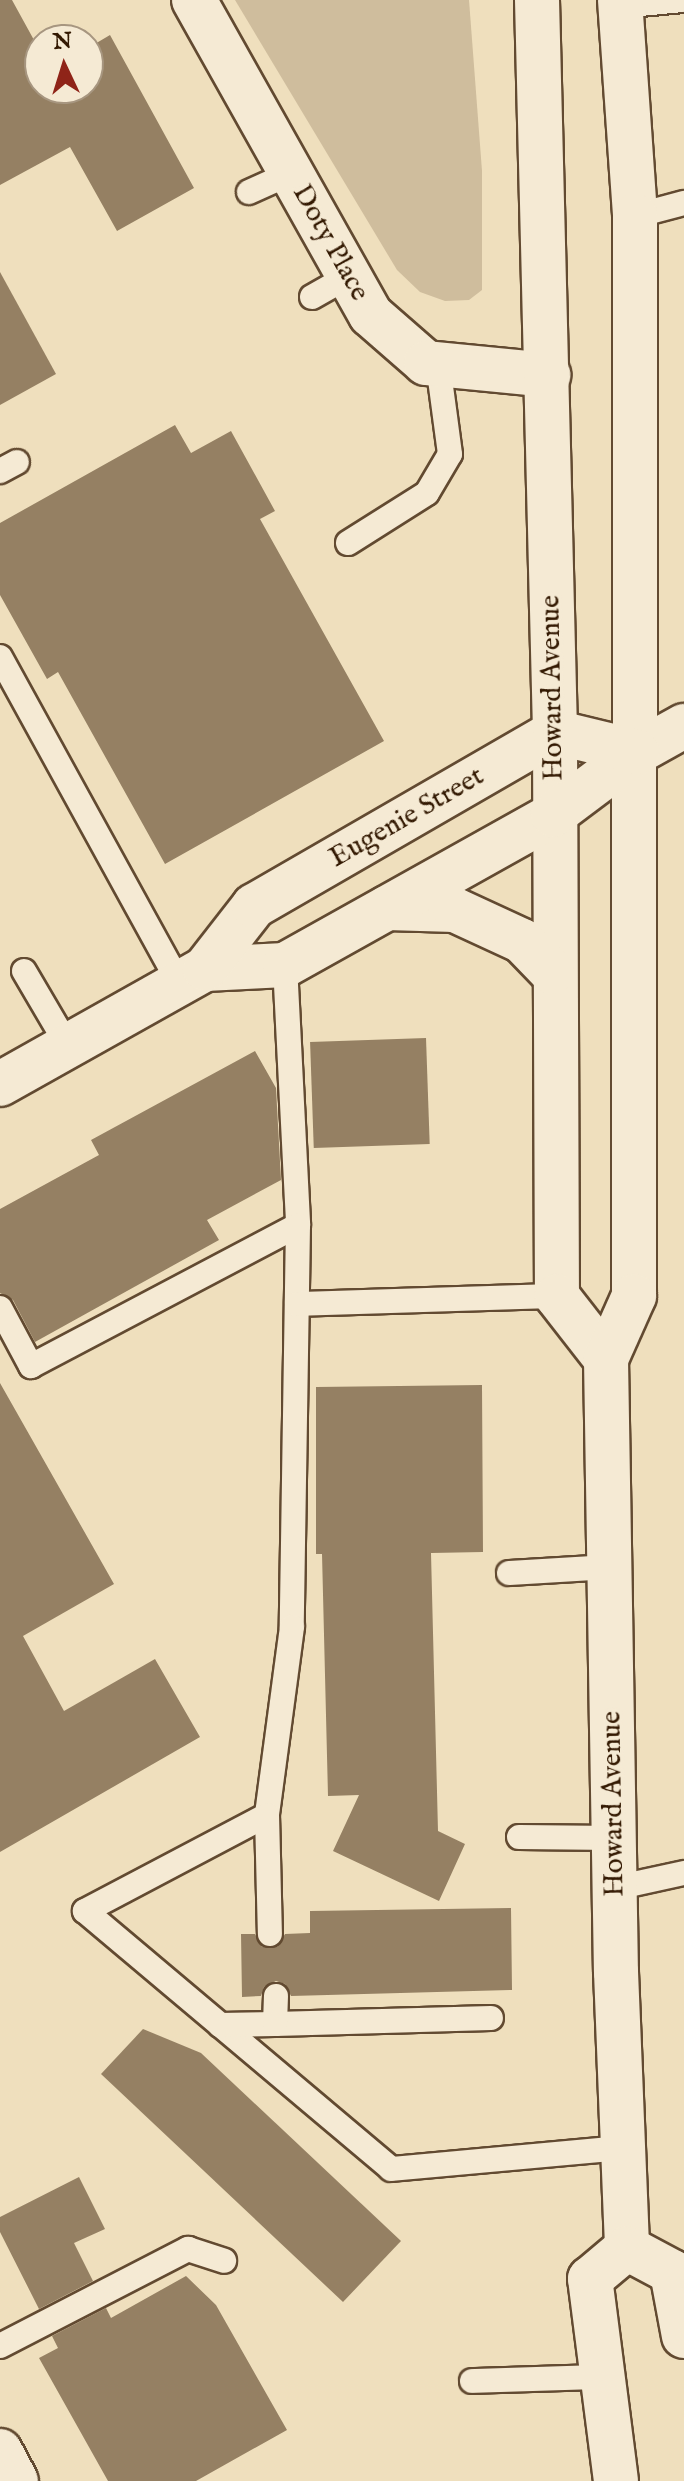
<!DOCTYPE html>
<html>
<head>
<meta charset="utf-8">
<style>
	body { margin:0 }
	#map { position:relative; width:684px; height:2481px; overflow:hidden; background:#efdfbd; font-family:"IM FELL English",serif }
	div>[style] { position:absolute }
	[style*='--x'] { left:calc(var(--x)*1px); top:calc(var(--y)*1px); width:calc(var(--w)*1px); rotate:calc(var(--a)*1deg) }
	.green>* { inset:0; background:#cfbd9d }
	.building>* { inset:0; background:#958063; transform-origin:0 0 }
	.roads { filter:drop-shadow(2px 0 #624a31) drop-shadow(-2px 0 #624a31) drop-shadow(0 2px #624a31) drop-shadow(0 -2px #624a31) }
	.lane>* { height:24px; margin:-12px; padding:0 12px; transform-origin:12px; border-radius:12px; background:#f5ead4 }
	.street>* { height:44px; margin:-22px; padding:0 22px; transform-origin:22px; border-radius:22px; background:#f5ead4 }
	.secondary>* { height:44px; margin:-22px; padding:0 22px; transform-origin:22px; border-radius:22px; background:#f5ead4 }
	span { translate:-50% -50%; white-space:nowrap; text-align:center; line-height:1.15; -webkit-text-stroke:7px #f5ead4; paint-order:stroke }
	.street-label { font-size:28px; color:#331902 }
	.north { position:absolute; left:24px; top:24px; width:80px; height:80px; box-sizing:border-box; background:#f5ead4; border:2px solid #a79680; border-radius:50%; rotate:356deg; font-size:22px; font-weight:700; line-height:32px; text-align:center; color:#331902 }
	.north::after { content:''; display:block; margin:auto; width:28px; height:36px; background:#8f2418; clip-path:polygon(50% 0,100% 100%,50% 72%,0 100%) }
</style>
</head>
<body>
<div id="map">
	<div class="green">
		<div style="clip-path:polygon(235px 0,469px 0,482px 171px,482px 290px,469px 300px,445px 301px,420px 292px,397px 270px)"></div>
	</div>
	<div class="building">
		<div style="clip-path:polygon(0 0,12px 0,40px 51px,40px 88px,88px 88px,88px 48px,110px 35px,194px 188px,117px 231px,70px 147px,0 185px)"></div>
		<div style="clip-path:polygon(0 272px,56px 374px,0 405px)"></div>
		<div style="clip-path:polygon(175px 425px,191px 453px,231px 431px,275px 511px,260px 519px,384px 741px,165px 864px,58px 672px,47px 679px,0 595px,0 523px)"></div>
		<div style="left:426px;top:1038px;width:106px;height:116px;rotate:88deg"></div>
		<div style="clip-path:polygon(255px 1051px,276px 1088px,281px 1180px,207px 1220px,219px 1240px,35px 1342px,13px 1300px,0 1293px,0 1209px,99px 1155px,91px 1140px)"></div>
		<div style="clip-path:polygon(0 1383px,114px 1584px,23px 1636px,64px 1711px,155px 1659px,200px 1737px,0 1852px)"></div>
		<div style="clip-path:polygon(482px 1385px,483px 1552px,431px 1553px,438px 1831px,465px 1844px,439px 1901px,333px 1851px,359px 1795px,328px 1796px,322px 1554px,316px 1554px,316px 1387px)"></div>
		<div style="clip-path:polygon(511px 1908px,512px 1990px,291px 1996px,285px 1984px,276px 1981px,264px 1987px,261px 1996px,242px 1997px,241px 1934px,255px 1934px,262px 1947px,277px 1947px,285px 1934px,310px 1933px,310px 1911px)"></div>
		<div style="clip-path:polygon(143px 2029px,201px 2053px,401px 2241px,343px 2302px,101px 2074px)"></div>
		<div style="clip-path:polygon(79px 2177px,105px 2229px,74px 2243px,93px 2281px,39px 2309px,0 2232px,0 2217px)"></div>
		<div style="clip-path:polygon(186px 2276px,216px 2305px,287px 2430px,196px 2481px,108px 2481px,39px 2358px,58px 2348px,52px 2336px,106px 2308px,111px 2318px)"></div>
	</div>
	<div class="roads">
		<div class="lane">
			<div style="--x:620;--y:6;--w:62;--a:-5.5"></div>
			<div style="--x:249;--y:192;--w:46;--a:-24.3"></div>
			<div style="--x:635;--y:216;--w:51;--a:-14.9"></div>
			<div style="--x:312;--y:297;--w:43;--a:-29.6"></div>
			<div style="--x:0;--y:471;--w:19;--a:-28"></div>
			<div style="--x:348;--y:543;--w:93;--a:-32.3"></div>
			<div style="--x:427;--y:493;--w:45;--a:-59.5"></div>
			<div style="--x:450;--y:454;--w:91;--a:-97.6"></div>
			<div style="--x:0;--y:657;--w:372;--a:61.2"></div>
			<div style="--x:285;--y:965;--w:260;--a:87.1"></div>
			<div style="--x:298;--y:1225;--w:402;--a:90.9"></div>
			<div style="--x:292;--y:1627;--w:190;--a:97.6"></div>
			<div style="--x:267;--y:1815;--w:206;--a:152.2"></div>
			<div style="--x:85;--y:1911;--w:400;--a:40.1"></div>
			<div style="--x:391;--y:2169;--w:233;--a:-5.2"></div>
			<div style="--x:24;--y:971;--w:87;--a:59.6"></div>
			<div style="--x:297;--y:1304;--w:260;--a:-1.8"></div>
			<div style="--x:0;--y:1308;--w:66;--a:61.9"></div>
			<div style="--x:31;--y:1366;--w:302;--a:-27.8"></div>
			<div style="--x:509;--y:1573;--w:101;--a:-3.4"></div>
			<div style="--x:267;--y:1815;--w:119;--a:88.6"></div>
			<div style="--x:519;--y:1837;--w:96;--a:0.6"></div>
			<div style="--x:615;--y:1888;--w:71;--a:-12.3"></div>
			<div style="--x:275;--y:2024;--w:216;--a:-1.6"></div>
			<div style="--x:220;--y:2025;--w:55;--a:-1"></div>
			<div style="--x:275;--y:2024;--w:28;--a:-88"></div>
			<div style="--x:0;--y:2346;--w:212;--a:-27.3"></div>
			<div style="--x:188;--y:2249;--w:38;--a:18"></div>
			<div style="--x:472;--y:2381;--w:129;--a:-1.8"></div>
		</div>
		<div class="street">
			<div style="--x:194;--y:0;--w:361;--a:60.7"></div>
			<div style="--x:371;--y:315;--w:73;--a:41.1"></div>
			<div style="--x:426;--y:363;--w:123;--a:5.6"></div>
			<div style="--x:637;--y:752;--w:54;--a:-29"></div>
		</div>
		<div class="secondary">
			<div style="--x:537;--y:0;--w:732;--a:88.59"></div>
			<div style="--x:555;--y:732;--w:564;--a:89.8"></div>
			<div style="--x:557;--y:1296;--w:80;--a:52.1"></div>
			<div style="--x:620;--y:0;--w:217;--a:86"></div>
			<div style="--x:635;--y:216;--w:1080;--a:90.05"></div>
			<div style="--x:634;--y:1296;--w:69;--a:114"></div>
			<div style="--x:606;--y:1359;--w:613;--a:89.07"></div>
			<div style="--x:616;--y:1972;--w:276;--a:87.7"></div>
			<div style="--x:387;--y:908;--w:68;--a:1.7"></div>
			<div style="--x:455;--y:910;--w:74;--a:24.8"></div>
			<div style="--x:522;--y:941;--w:43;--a:45.9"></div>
			<div style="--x:205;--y:969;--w:80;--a:-2.9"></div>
			<div style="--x:285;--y:965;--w:307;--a:-29.2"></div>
			<div style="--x:553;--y:815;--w:105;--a:-36.9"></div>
			<div style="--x:0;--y:1084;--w:235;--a:-29.3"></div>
			<div style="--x:205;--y:969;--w:80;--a:-52.1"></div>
			<div style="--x:254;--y:906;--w:348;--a:-30"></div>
			<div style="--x:555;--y:732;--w:84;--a:13.7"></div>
			<div style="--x:627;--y:2248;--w:51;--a:28.1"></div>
			<div style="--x:672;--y:2272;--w:65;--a:79.4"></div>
			<div style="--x:0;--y:2451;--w:34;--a:62"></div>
			<div style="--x:616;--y:2481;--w:204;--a:-97.3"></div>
			<div style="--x:590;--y:2279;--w:48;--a:-40"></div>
		</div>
	</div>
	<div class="street-label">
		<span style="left:330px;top:243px;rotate:61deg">Doty Place</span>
		<span style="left:553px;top:688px;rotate:-91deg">Howard Avenue</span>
		<span style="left:407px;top:818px;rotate:-30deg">Eugenie Street</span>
		<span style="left:614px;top:1804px;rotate:-91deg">Howard Avenue</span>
	</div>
	<div class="north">N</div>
</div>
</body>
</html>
